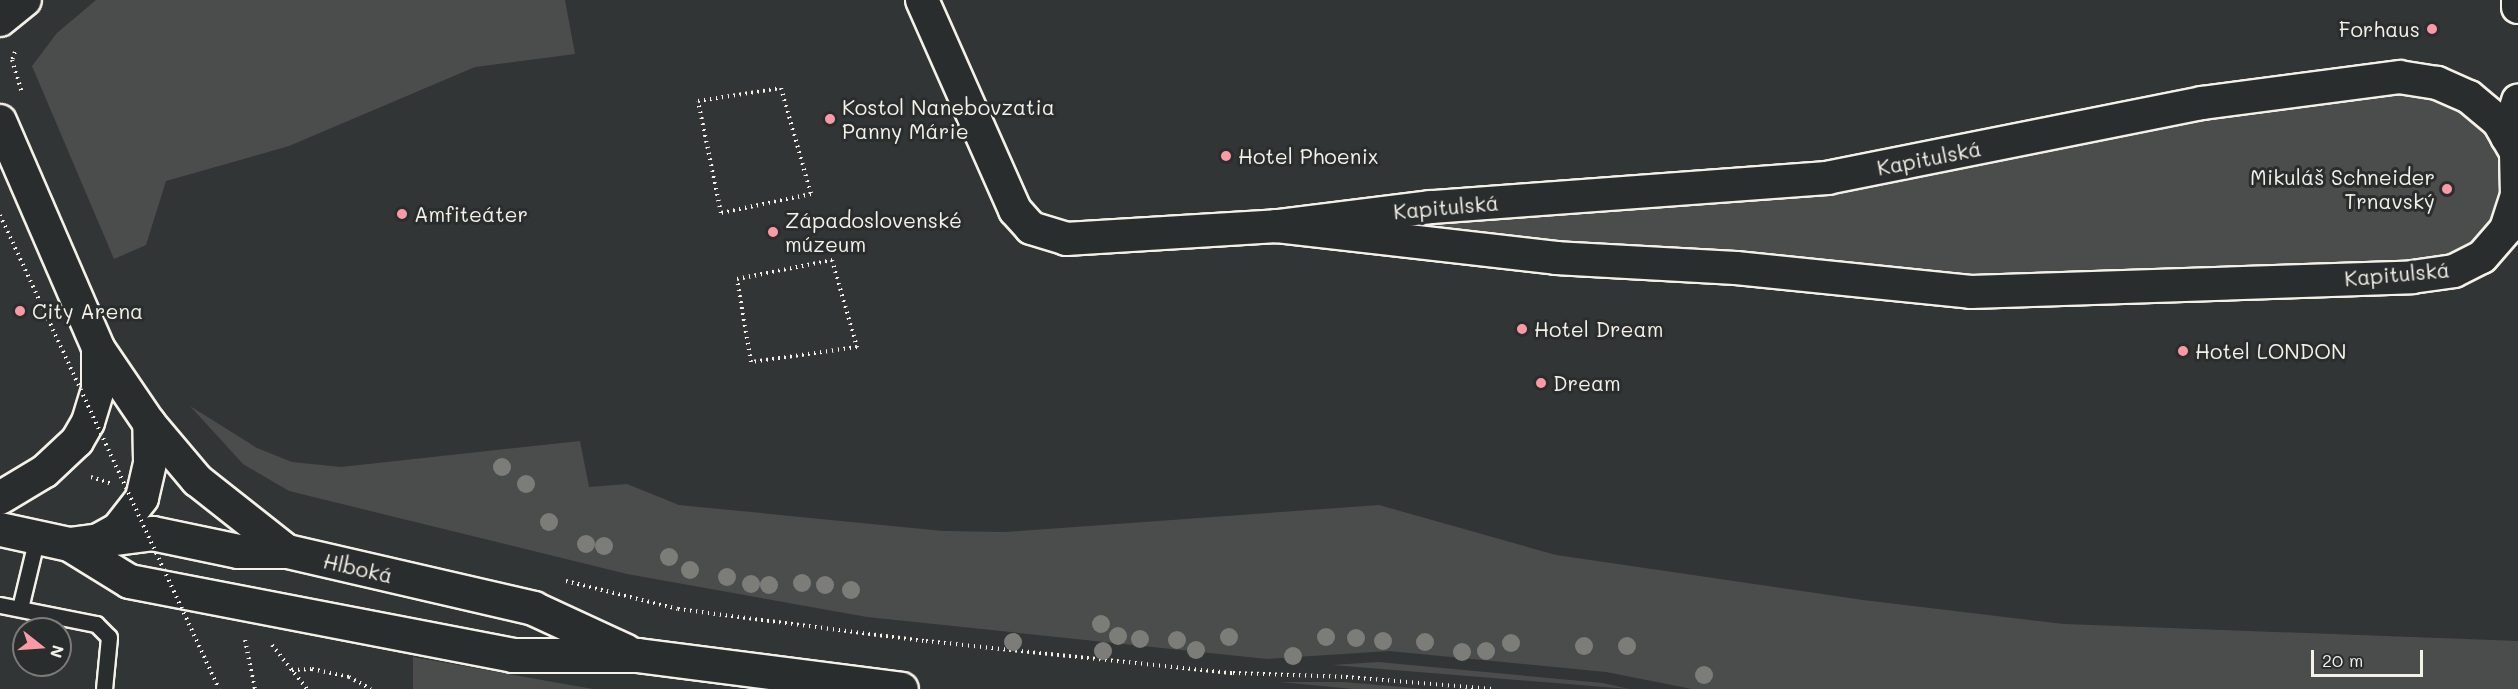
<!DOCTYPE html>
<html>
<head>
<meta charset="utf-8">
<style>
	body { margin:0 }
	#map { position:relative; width:2518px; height:689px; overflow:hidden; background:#323535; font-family:Mali,sans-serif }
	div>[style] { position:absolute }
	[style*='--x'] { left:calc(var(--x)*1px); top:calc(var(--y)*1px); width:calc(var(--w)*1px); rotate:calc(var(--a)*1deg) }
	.green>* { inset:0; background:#4b4d4c }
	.path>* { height:4px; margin-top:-2px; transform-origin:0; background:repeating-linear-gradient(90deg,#f4f1e8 0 1.5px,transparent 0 6px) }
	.roads { filter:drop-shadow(2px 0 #f4f1e8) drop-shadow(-2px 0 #f4f1e8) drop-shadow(0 2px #f4f1e8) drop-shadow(0 -2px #f4f1e8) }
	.lane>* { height:15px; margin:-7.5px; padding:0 7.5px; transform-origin:7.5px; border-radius:7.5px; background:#2a2d2e }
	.street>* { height:32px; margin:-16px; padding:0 16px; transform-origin:16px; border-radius:16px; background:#2a2d2e }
	.secondary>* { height:33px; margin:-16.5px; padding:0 16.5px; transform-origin:16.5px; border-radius:16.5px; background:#2a2d2e }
	.path-bridge>* { height:4px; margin-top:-2px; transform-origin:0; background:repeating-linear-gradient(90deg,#f4f1e8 0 1.5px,transparent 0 6px) }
	.trees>* { width:18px; height:18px; margin:-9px; border-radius:50%; background:#7c7d79 }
	.dots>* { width:16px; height:16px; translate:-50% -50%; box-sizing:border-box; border:3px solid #2a2d2e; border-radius:50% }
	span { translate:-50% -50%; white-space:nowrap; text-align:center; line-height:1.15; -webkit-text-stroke:6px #2a2d2e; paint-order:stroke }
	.poi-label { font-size:21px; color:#f4f1e8 }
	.right { translate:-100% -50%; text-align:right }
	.left { translate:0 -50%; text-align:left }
	.street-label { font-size:21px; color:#f4f1e8 }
	.north { position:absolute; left:12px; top:617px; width:60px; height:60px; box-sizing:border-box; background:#2a2d2e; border:2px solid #7b7b78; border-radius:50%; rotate:107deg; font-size:16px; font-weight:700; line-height:24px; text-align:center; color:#f4f1e8 }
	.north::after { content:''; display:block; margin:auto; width:21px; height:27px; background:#ff9aa2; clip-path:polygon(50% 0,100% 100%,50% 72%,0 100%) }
	.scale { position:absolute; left:2311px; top:650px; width:112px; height:27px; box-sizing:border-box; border:3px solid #f4f1e8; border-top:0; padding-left:8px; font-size:18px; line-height:21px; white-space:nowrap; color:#f4f1e8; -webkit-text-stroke:4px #2a2d2e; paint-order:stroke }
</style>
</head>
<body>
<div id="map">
	<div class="green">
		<div style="clip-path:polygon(96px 0,565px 0,575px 54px,475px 67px,289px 146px,166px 181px,146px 245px,114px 259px,32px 66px,57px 33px)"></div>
		<div style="clip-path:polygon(2437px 83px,2516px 152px,2482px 257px,1963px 291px,1277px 226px,1835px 177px,2182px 107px)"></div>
		<div style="clip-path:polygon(190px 406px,257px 448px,292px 462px,341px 467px,580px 441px,589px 487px,627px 484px,679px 505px,943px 531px,1005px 532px,1379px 505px,1556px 555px,1863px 600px,2064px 624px,2518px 641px,2518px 689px,1692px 689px,1606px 672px,1389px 651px,1267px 659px,867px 617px,627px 574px,289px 491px,243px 464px)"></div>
		<div style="clip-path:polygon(413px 657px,593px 689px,413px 689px)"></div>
		<div style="clip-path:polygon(1378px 662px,1603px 683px,1629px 689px,1332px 665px)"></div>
		<div style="clip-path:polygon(1279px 682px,1344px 682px,1424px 689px,1354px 689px)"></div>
	</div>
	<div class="path">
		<div style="--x:15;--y:52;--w:9;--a:111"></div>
		<div style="--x:12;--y:60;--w:34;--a:73"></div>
		<div style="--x:781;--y:88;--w:110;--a:74.2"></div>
		<div style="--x:811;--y:194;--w:92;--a:168.1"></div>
		<div style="--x:721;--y:213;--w:114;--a:-101.6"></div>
		<div style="--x:698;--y:101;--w:84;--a:-8.9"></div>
		<div style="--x:832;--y:260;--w:91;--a:74"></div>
		<div style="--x:857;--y:347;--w:107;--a:171.9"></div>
		<div style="--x:751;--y:362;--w:84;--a:-99.6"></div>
		<div style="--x:737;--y:279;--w:97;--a:-11.3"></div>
		<div style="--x:91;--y:477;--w:20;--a:18"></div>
		<div style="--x:566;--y:581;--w:115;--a:14"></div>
		<div style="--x:678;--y:609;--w:250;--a:7.4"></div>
		<div style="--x:926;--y:641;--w:309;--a:6"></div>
		<div style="--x:1233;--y:673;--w:113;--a:2"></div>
		<div style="--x:1346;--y:677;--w:148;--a:4.6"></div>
		<div style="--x:245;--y:640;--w:50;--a:78.5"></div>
		<div style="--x:272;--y:645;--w:56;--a:51.5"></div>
		<div style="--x:292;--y:670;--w:20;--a:-3"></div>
		<div style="--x:312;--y:669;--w:38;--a:12"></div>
		<div style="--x:349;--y:677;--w:25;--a:29"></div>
	</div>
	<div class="roads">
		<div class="lane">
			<div style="--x:0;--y:605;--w:98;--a:11.2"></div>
			<div style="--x:96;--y:624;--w:18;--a:45"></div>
			<div style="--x:109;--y:637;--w:52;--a:95.5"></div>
			<div style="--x:20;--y:608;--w:73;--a:-76.5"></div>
		</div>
		<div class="street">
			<div style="--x:922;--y:0;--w:230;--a:66.1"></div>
			<div style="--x:1015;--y:210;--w:24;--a:48"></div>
			<div style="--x:1031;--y:228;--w:37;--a:17"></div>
			<div style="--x:1066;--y:239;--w:211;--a:-3.5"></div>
			<div style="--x:1277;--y:226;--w:281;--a:6.5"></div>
			<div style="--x:1556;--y:258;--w:180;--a:3.2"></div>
			<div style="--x:1736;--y:268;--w:236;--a:5.8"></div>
			<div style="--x:1971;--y:292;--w:441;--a:-1.9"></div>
			<div style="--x:2412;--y:277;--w:42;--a:-8.1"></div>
			<div style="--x:2454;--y:271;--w:31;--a:-27"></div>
			<div style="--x:2482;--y:257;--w:37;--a:-49"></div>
			<div style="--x:2506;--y:229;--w:35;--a:-72"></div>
			<div style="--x:2517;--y:196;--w:44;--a:-91.3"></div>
			<div style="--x:2516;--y:152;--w:34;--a:-120"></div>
			<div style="--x:2499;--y:122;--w:39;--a:-140"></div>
			<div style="--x:2469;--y:97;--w:35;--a:-156"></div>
			<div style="--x:2437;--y:83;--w:37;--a:-171"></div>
			<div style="--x:2400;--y:77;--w:200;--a:172.5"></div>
			<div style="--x:2202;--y:103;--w:381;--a:168.7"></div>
			<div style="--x:1828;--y:178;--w:399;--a:175.8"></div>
			<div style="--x:1430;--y:207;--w:154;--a:172.9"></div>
			<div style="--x:2518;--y:0;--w:7;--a:90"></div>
			<div style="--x:0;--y:20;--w:32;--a:-39"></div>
			<div style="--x:0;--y:121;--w:247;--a:66.6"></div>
			<div style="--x:98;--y:348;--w:91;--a:55.8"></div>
			<div style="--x:149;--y:423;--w:75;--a:49.9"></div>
			<div style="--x:197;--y:480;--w:115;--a:38.3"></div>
			<div style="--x:2507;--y:137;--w:38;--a:-73"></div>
			<div style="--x:0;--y:498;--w:52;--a:-31"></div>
			<div style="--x:45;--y:471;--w:44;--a:-43.2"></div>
			<div style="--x:77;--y:441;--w:22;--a:-60"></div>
			<div style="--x:88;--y:422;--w:34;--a:-73"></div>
			<div style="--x:98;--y:390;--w:42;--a:-90"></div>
			<div style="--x:93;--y:543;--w:29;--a:-29"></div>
			<div style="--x:118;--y:529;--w:39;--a:-52"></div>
			<div style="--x:142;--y:498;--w:37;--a:-77"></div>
			<div style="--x:150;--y:462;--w:39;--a:-91"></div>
		</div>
		<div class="secondary">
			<div style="--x:0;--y:529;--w:71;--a:12.3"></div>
			<div style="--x:69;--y:544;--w:84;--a:-7.5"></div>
			<div style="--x:152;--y:533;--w:88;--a:11.8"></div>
			<div style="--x:238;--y:551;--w:49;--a:0"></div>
			<div style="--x:287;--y:551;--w:253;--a:13"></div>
			<div style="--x:533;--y:608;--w:102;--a:24.8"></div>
			<div style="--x:69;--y:544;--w:70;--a:31.7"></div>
			<div style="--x:129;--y:581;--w:390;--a:10.9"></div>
			<div style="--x:512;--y:655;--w:125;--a:0"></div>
			<div style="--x:637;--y:655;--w:266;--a:7.3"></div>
		</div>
	</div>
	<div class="path-bridge">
		<div style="--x:0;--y:215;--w:522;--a:65.2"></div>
	</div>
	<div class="trees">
		<div style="left:502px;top:467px"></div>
		<div style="left:526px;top:484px"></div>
		<div style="left:549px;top:522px"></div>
		<div style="left:586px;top:544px"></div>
		<div style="left:604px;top:546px"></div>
		<div style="left:669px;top:557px"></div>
		<div style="left:690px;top:570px"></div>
		<div style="left:727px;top:577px"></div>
		<div style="left:802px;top:583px"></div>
		<div style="left:751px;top:584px"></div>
		<div style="left:769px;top:585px"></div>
		<div style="left:825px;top:585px"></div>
		<div style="left:851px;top:590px"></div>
		<div style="left:1101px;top:624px"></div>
		<div style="left:1118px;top:636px"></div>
		<div style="left:1229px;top:637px"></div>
		<div style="left:1326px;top:637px"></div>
		<div style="left:1356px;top:638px"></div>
		<div style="left:1140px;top:639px"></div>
		<div style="left:1177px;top:640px"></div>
		<div style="left:1383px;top:641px"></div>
		<div style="left:1013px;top:642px"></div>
		<div style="left:1425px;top:642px"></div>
		<div style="left:1511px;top:643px"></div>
		<div style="left:1584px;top:646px"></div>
		<div style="left:1627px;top:646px"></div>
		<div style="left:1196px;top:650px"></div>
		<div style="left:1103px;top:651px"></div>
		<div style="left:1486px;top:651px"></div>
		<div style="left:1462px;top:652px"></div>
		<div style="left:1293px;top:656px"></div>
		<div style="left:1704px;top:675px"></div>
	</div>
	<div class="dots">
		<div style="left:2432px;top:29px;background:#ff9aa2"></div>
		<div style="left:830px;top:119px;background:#ff9aa2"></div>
		<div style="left:1226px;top:156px;background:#ff9aa2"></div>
		<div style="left:2447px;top:189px;background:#ff9aa2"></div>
		<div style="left:402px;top:214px;background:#ff9aa2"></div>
		<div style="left:773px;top:232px;background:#ff9aa2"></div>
		<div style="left:20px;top:311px;background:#ff9aa2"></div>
		<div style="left:1522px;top:329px;background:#ff9aa2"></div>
		<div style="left:2183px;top:351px;background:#ff9aa2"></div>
		<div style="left:1541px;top:383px;background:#ff9aa2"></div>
	</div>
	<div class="poi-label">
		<span class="right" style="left:2420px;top:29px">Forhaus</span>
		<span class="left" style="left:842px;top:119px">Kostol Nanebovzatia<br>Panny Márie</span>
		<span class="left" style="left:1238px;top:156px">Hotel Phoenix</span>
		<span class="right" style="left:2435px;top:189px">Mikuláš Schneider<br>Trnavský</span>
		<span class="left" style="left:414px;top:214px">Amfiteáter</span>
		<span class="left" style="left:785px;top:232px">Západoslovenské<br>múzeum</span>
		<span class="left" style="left:32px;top:311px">City Arena</span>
		<span class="left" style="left:1534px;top:329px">Hotel Dream</span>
		<span class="left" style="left:2195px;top:351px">Hotel LONDON</span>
		<span class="left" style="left:1553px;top:383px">Dream</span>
	</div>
	<div class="street-label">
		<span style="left:1929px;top:158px;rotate:-11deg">Kapitulská</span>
		<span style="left:1446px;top:207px;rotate:-5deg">Kapitulská</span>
		<span style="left:2397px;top:274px;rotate:-5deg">Kapitulská</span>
		<span style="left:358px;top:568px;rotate:13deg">Hlboká</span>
	</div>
	<div class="north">N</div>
	<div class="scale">20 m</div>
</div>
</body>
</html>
